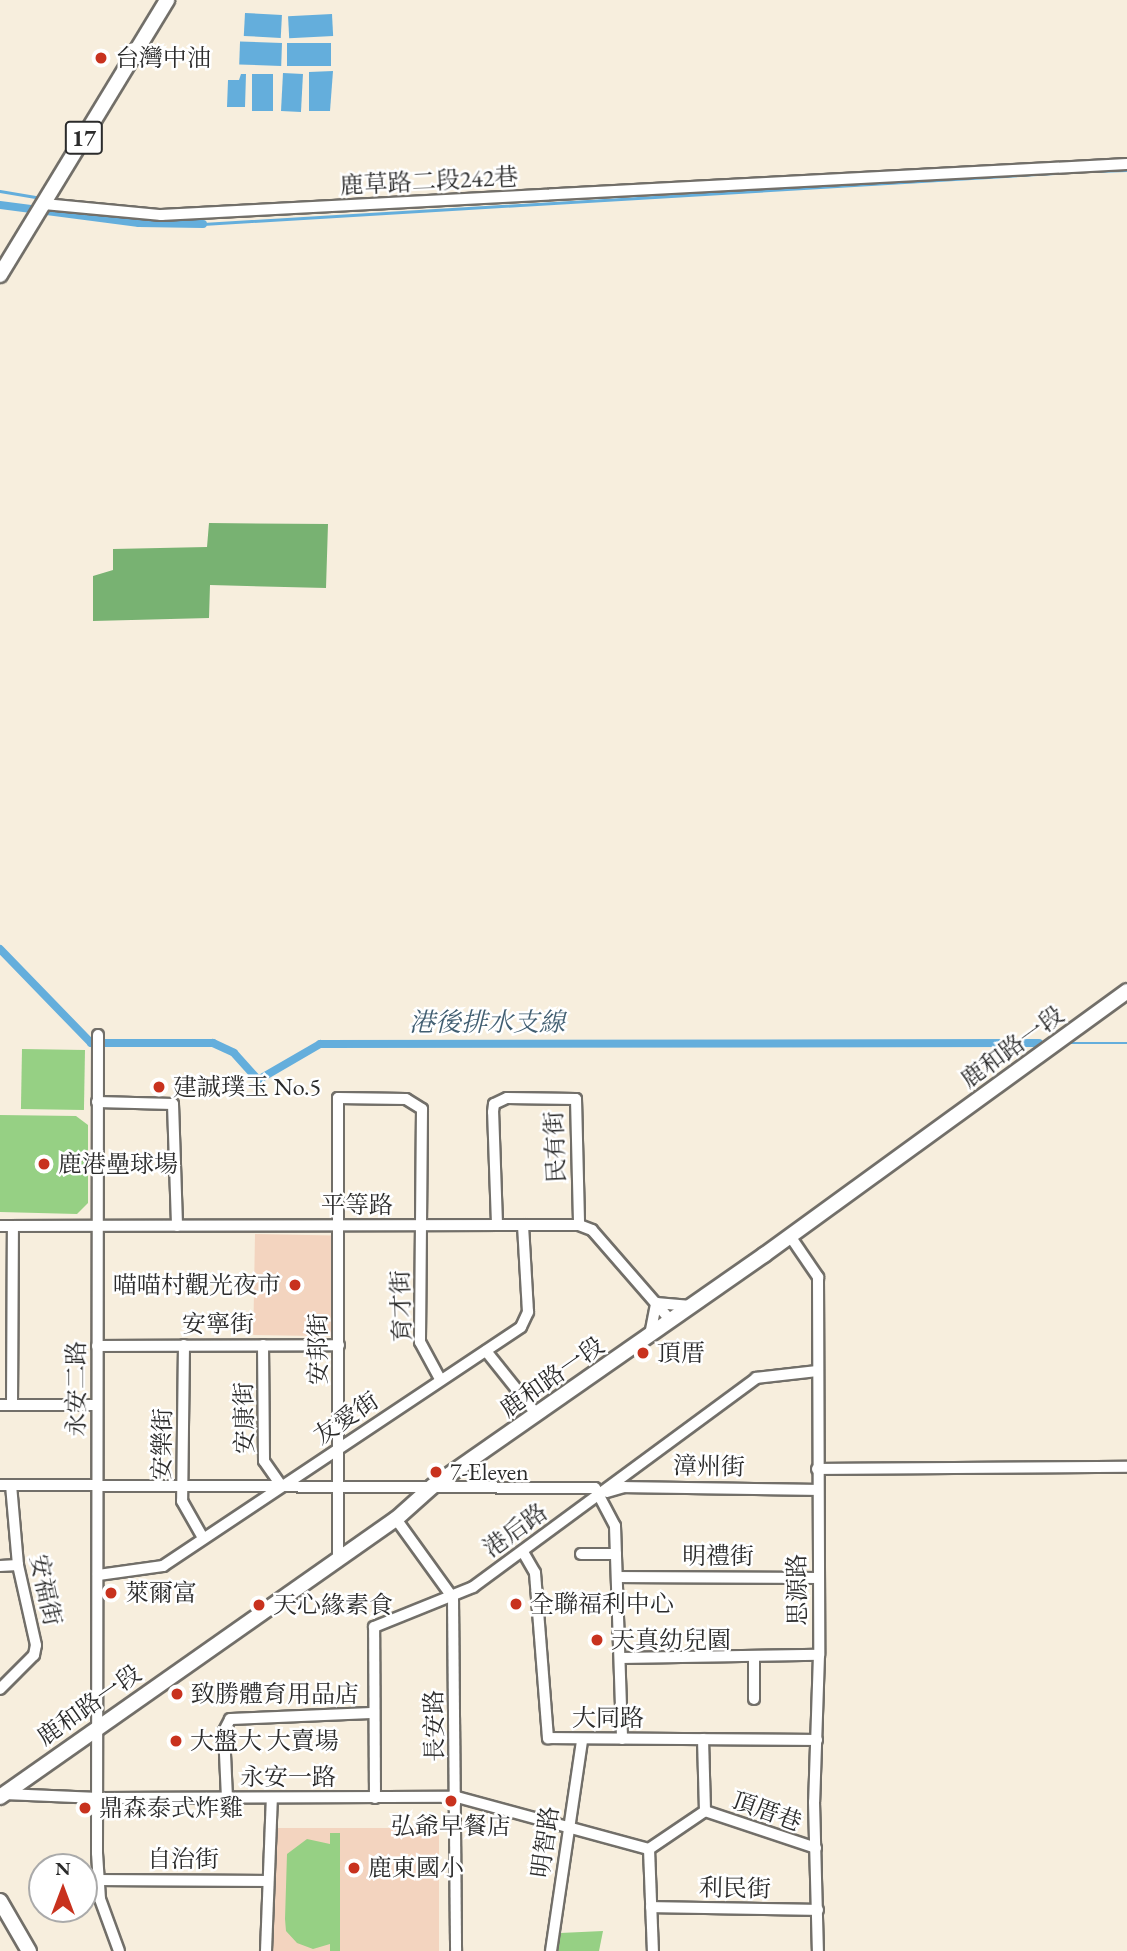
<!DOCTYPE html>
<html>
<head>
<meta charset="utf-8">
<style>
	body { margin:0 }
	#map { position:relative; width:1127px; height:1951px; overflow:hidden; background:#f7eedd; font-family:"EB Garamond","Noto Serif TC",serif }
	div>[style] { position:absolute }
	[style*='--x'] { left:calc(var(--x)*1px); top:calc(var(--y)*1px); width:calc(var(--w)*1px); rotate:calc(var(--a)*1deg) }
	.built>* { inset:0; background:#f3d4bf; transform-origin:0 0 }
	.green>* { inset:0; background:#96d084; transform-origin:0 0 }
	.forest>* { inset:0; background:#78b272 }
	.water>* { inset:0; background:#64aedc; transform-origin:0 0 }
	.stream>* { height:2.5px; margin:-1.25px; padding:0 1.25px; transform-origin:1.25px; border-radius:1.25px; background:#64aedc }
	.canal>* { height:8px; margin:-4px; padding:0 4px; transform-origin:4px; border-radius:4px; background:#64aedc }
	.roads { filter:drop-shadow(2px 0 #726f69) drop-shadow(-2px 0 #726f69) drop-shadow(0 2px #726f69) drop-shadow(0 -2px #726f69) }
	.minor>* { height:10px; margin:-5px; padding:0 5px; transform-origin:5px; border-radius:5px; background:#fff }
	.major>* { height:14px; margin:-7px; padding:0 7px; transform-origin:7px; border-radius:7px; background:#fff }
	.dots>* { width:19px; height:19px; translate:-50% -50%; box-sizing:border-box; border:4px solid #fff; border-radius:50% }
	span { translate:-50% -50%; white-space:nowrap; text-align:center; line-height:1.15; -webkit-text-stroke:5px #fff; paint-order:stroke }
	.shield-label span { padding:2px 5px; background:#fff; border:2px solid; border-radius:5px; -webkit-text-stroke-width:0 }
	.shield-label { font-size:23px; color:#2b2b2b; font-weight:700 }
	.poi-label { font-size:24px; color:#2b2b2b }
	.left { translate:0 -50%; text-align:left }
	.right { translate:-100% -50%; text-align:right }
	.street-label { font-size:24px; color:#2b2b2b }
	.water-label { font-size:26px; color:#425f72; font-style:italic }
	.north { position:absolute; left:28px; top:1853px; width:70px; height:70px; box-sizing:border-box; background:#fff; border:2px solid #aaa; border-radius:50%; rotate:0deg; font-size:19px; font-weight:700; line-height:28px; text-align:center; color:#2b2b2b }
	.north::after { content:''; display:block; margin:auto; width:24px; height:32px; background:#c8321e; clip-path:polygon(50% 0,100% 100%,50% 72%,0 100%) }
</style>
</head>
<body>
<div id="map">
	<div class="built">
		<div style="left:255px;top:1234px;width:79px;height:101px;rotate:1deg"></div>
		<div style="left:270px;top:1828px;width:169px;height:123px"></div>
	</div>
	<div class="green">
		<div style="left:22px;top:1049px;width:63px;height:60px;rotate:1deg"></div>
		<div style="clip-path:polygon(0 1115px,76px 1116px,88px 1125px,88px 1203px,77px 1214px,0 1212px)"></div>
		<div style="clip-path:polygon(330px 1833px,340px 1833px,340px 1951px,330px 1951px,330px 1944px,313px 1949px,297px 1943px,286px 1931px,285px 1919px,287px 1854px,307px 1839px,330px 1844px)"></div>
		<div style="clip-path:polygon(603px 1931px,599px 1951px,556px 1951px,560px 1933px)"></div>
	</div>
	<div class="forest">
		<div style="clip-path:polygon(209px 523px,328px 524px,326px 588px,210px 585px,209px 618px,93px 621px,93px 576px,113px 570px,113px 549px,207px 547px)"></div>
	</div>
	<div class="water">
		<div style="left:245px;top:13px;width:37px;height:23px;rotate:3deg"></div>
		<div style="left:332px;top:14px;width:22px;height:44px;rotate:87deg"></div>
		<div style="left:282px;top:43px;width:23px;height:42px;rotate:92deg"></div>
		<div style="left:287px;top:43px;width:44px;height:23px"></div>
		<div style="clip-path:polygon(333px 71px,330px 111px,309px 111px,309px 72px)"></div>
		<div style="left:283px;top:73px;width:20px;height:38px;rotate:3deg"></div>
		<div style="clip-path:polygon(241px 74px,246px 74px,245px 107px,227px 107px,228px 80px,239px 80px)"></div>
		<div style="left:252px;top:74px;width:21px;height:37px"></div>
	</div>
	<div class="stream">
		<div style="--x:1070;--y:162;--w:57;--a:-3"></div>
		<div style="--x:1095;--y:171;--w:32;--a:-2"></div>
		<div style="--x:0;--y:191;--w:43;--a:9.5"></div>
		<div style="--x:203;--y:224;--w:853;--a:-3.43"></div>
		<div style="--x:1071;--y:1043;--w:56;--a:0"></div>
	</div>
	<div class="canal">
		<div style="--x:0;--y:205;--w:140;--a:7.4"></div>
		<div style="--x:139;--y:223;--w:64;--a:0.9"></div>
		<div style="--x:0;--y:949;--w:131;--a:45.9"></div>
		<div style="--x:91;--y:1043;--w:122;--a:0"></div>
		<div style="--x:213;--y:1043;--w:23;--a:25"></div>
		<div style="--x:234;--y:1053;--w:36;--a:48"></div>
		<div style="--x:258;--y:1080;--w:72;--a:-30.1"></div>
		<div style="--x:320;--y:1044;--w:719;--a:-0.08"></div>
	</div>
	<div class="roads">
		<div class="minor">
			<div style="--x:44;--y:204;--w:118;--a:5.4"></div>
			<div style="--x:161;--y:215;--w:967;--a:-3.02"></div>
			<div style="--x:98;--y:1035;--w:818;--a:90.07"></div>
			<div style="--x:97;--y:1853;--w:46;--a:86.3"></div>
			<div style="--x:100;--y:1899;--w:55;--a:69.9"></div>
			<div style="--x:97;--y:1102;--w:76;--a:1.5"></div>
			<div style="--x:173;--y:1104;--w:122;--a:88.1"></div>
			<div style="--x:497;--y:1224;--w:112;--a:-92"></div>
			<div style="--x:493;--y:1112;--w:8;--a:-83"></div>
			<div style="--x:494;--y:1104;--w:14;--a:-25"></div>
			<div style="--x:507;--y:1098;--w:69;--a:0.8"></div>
			<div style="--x:576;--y:1099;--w:126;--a:88.6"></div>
			<div style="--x:0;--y:1226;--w:579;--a:-0.1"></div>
			<div style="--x:579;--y:1225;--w:14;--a:21"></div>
			<div style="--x:592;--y:1230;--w:121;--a:49"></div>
			<div style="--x:790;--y:1236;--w:50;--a:55.7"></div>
			<div style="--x:818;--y:1277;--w:378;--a:89.8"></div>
			<div style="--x:819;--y:1655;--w:147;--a:91.9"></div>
			<div style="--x:814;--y:1802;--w:149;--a:88.5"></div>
			<div style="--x:650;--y:1335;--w:33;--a:-79"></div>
			<div style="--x:656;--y:1303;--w:35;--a:5"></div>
			<div style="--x:184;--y:1345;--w:156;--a:90.7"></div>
			<div style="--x:182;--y:1501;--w:43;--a:60.4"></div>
			<div style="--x:263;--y:1345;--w:116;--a:89.5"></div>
			<div style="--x:264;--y:1461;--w:29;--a:55"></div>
			<div style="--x:97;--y:1346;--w:242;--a:-0.2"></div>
			<div style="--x:486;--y:1351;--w:82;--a:51.4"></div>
			<div style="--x:0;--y:1405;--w:97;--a:0"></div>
			<div style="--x:12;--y:1405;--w:179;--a:-89.7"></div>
			<div style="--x:817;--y:1469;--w:310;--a:-0.4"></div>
			<div style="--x:0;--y:1485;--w:595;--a:0.29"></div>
			<div style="--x:595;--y:1488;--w:43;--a:62.2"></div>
			<div style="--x:615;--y:1526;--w:213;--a:88.1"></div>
			<div style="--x:607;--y:1492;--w:18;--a:-16"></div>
			<div style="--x:624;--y:1487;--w:193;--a:0.9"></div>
			<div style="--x:396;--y:1519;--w:97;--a:54.2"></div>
			<div style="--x:453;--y:1598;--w:353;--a:89.5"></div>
			<div style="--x:523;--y:1552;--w:24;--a:60"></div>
			<div style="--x:535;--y:1573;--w:166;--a:85.5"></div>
			<div style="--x:548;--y:1738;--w:269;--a:0.4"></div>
			<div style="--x:581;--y:1554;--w:35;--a:0"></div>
			<div style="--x:338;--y:1557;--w:459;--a:-90"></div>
			<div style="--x:338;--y:1098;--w:68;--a:0.8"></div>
			<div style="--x:406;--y:1099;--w:19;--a:32"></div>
			<div style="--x:422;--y:1109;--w:233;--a:90.5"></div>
			<div style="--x:420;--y:1342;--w:42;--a:61.6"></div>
			<div style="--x:0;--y:1566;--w:18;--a:-3"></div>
			<div style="--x:98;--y:1575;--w:66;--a:-7.9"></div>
			<div style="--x:163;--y:1566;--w:430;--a:-33.7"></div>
			<div style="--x:521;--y:1327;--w:17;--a:-65"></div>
			<div style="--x:528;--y:1312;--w:87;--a:-93.3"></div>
			<div style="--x:617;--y:1577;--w:201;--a:0.3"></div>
			<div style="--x:754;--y:1656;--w:43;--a:90"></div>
			<div style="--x:620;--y:1658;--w:199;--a:-0.9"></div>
			<div style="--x:0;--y:1689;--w:48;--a:-45"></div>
			<div style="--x:34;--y:1655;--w:10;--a:-79"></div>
			<div style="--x:36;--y:1645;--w:82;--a:-102.7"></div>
			<div style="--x:18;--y:1565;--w:80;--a:-95"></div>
			<div style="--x:703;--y:1739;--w:72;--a:88.4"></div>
			<div style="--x:4;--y:1794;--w:95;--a:2.4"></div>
			<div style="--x:99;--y:1798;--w:358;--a:-0.2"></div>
			<div style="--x:457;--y:1797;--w:199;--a:15.2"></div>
			<div style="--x:649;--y:1849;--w:68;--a:-34.2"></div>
			<div style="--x:227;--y:1798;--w:67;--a:-92.6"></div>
			<div style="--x:224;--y:1731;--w:13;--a:-63"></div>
			<div style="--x:230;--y:1719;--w:142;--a:-2.4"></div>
			<div style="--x:375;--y:1798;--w:171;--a:-90.3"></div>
			<div style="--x:374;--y:1627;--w:107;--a:-22"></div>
			<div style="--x:473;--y:1587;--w:352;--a:-36.4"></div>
			<div style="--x:756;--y:1378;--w:61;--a:-6.5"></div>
			<div style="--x:705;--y:1811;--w:117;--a:18.4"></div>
			<div style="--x:649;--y:1849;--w:102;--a:87.8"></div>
			<div style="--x:98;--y:1880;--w:170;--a:0.3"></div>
			<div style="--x:651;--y:1907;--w:167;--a:1"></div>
			<div style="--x:266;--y:1951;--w:153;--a:-87.8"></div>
			<div style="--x:551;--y:1951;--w:213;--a:-81.6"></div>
		</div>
		<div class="major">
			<div style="--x:0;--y:275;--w:322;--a:-58.7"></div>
			<div style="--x:0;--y:1797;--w:484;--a:-35.1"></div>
			<div style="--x:396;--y:1519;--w:50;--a:-41.7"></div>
			<div style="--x:433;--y:1486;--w:404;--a:-34.9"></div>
			<div style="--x:764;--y:1255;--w:449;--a:-36"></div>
			<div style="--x:0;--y:1901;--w:58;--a:59.9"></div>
		</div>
	</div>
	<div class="dots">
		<div style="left:101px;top:58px;background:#c8321e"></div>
		<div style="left:159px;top:1087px;background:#c8321e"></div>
		<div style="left:44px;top:1164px;background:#c8321e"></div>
		<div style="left:295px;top:1285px;background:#c8321e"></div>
		<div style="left:643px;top:1353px;background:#c8321e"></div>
		<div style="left:436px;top:1472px;background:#c8321e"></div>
		<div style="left:111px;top:1593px;background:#c8321e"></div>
		<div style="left:516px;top:1604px;background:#c8321e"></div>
		<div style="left:259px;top:1605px;background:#c8321e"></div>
		<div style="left:597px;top:1640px;background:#c8321e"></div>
		<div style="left:177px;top:1694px;background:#c8321e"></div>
		<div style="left:176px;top:1741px;background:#c8321e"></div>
		<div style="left:451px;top:1801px;background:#c8321e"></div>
		<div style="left:85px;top:1808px;background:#c8321e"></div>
		<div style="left:354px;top:1868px;background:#c8321e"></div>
	</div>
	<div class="shield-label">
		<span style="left:84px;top:138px">17</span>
	</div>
	<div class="poi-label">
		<span class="left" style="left:115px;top:58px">台灣中油</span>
		<span class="left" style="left:173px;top:1087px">建誠璞玉 No.5</span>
		<span class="left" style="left:58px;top:1164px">鹿港壘球場</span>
		<span class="right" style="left:281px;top:1285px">喵喵村觀光夜市</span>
		<span class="left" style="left:657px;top:1353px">頂厝</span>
		<span class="left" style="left:450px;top:1472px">7-Eleven</span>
		<span class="left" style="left:125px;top:1593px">萊爾富</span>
		<span class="left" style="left:530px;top:1604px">全聯福利中心</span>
		<span class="left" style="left:273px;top:1605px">天心緣素食</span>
		<span class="left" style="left:611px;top:1640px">天真幼兒園</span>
		<span class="left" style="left:191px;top:1694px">致勝體育用品店</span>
		<span class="left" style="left:190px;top:1741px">大盤大 大賣場</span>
		<span class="left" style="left:99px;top:1808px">鼎森泰式炸雞</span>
		<span style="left:451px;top:1826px">弘爺早餐店</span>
		<span class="left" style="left:368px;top:1868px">鹿東國小</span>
	</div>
	<div class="street-label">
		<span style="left:429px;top:181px;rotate:-3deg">鹿草路二段242巷</span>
		<span style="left:1012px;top:1047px;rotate:-36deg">鹿和路一段</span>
		<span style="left:555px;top:1147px;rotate:-93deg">民有街</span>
		<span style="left:357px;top:1205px">平等路</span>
		<span style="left:401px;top:1306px;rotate:-92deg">育才街</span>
		<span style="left:218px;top:1324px">安寧街</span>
		<span style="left:318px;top:1349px;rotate:-90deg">安邦街</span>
		<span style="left:552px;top:1377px;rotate:-35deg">鹿和路一段</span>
		<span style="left:76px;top:1389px;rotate:-90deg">永安二路</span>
		<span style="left:244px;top:1418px;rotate:-91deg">安康街</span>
		<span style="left:346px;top:1418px;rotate:-34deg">友愛街</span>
		<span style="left:162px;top:1444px;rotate:-89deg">安樂街</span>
		<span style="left:709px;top:1466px;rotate:1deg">漳州街</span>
		<span style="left:515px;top:1530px;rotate:-36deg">港后路</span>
		<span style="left:718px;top:1556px">明禮街</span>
		<span style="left:46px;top:1590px;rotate:78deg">安福街</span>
		<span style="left:797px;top:1590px;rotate:-91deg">思源路</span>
		<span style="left:89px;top:1705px;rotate:-35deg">鹿和路一段</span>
		<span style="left:608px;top:1718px">大同路</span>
		<span style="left:434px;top:1726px;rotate:-91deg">長安路</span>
		<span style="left:288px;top:1777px">永安一路</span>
		<span style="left:767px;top:1811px;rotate:20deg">頂厝巷</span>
		<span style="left:545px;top:1842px;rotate:-82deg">明智路</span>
		<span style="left:183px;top:1859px">自治街</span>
		<span style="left:735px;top:1888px;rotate:1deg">利民街</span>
	</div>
	<div class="water-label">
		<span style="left:487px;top:1023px">港後排水支線</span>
	</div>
	<div class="north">N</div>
</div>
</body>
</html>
